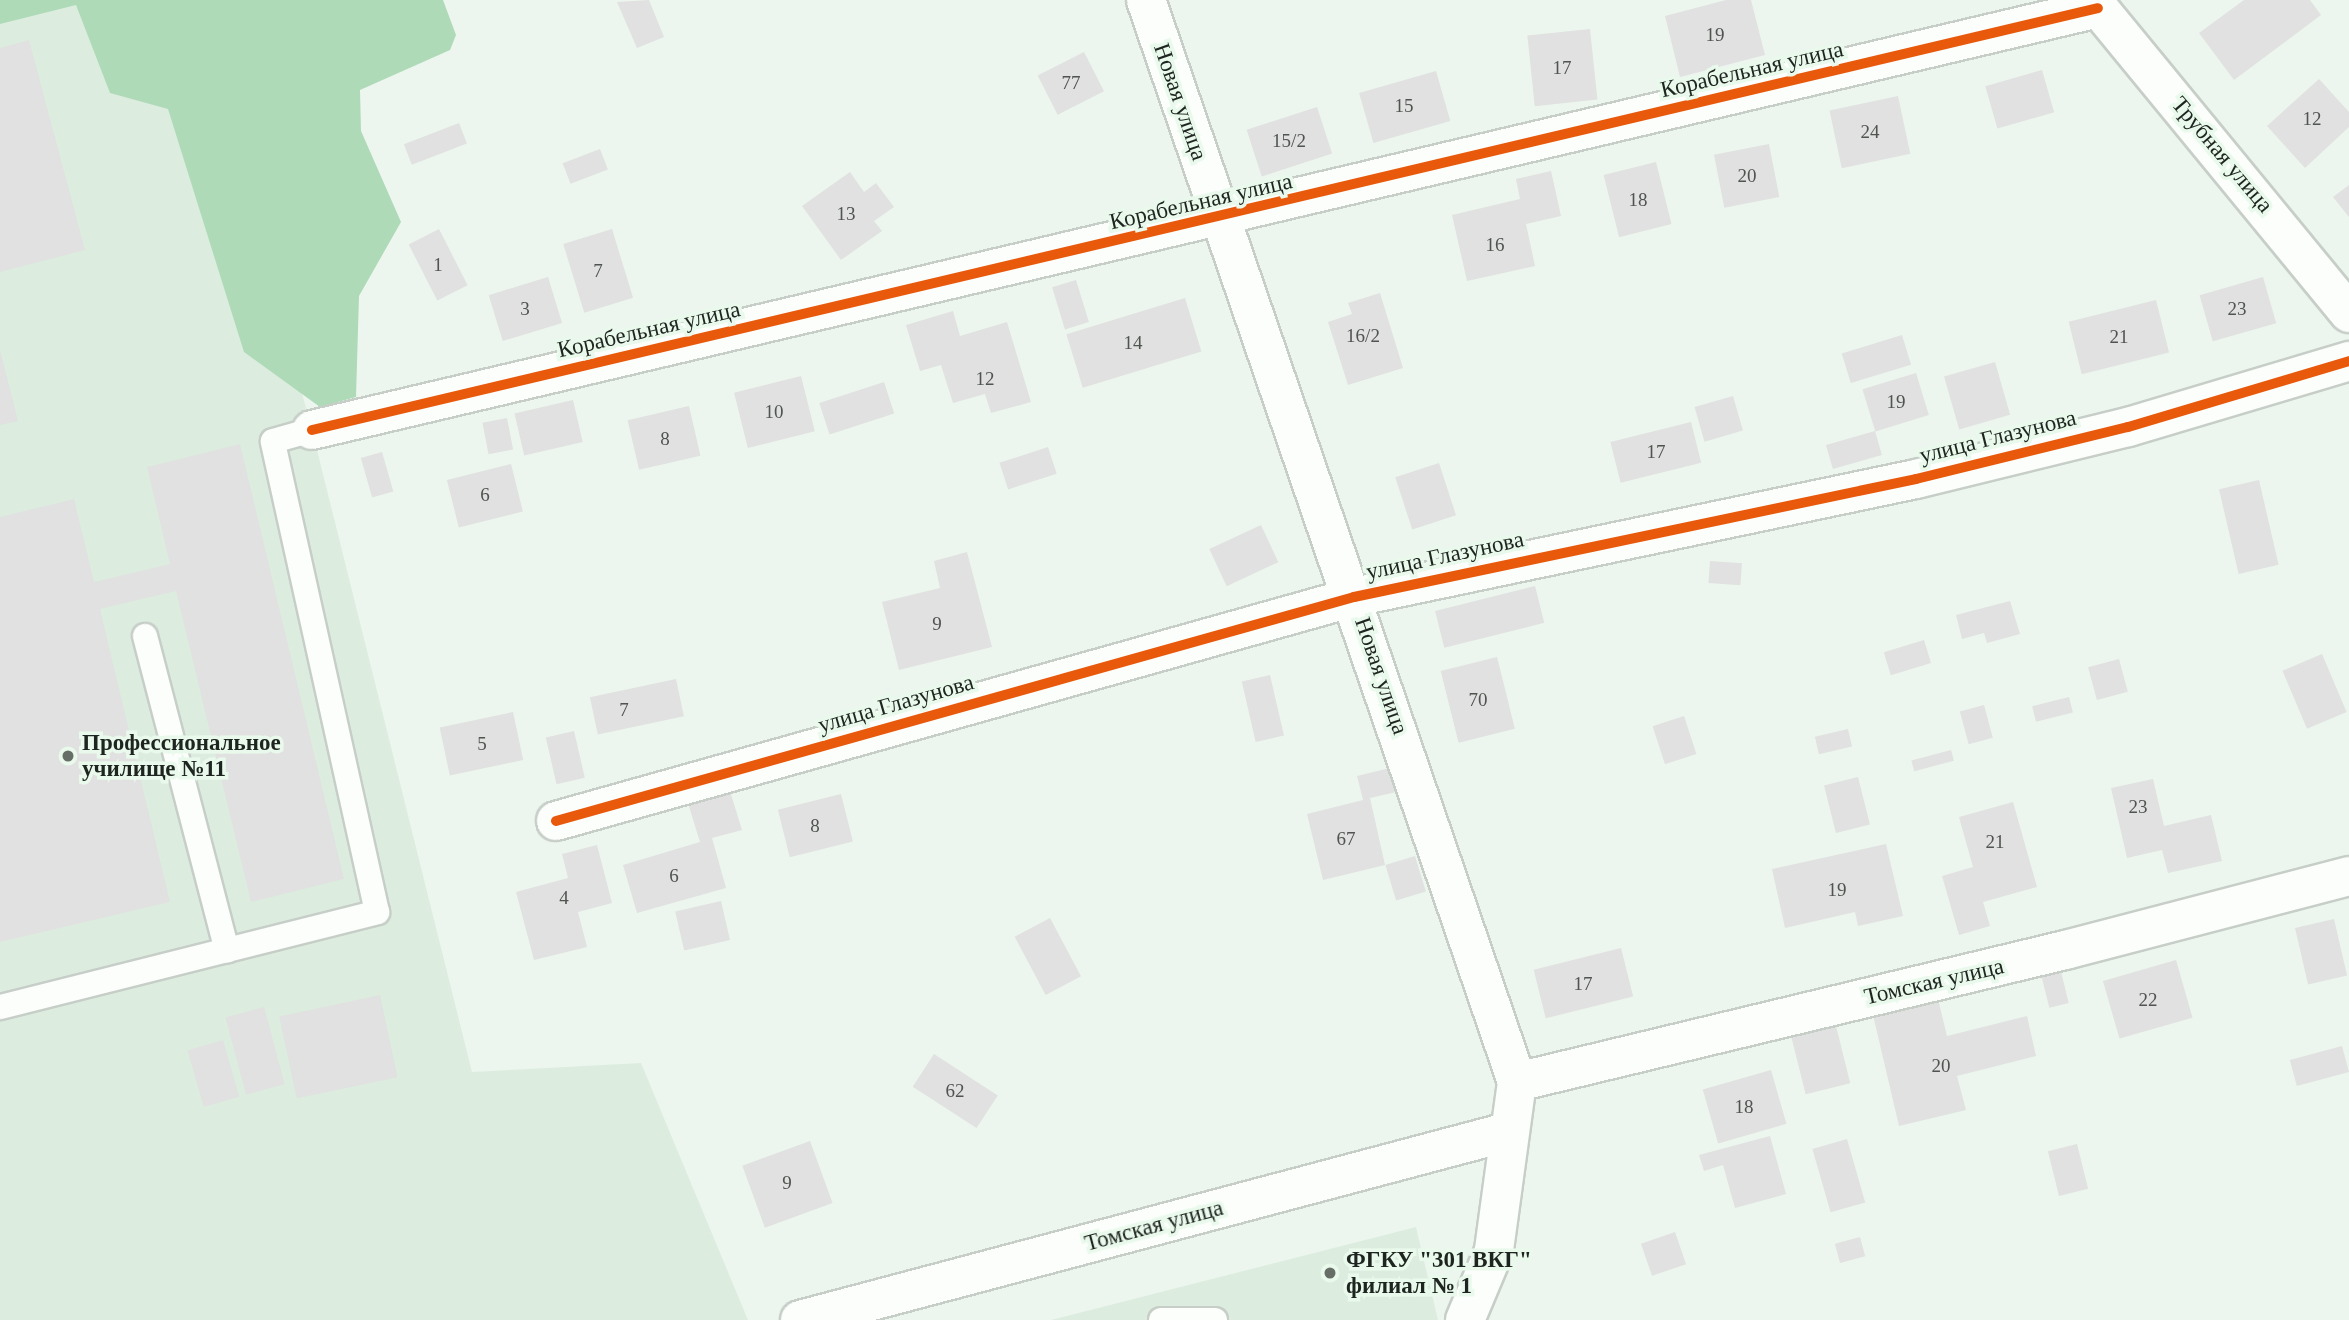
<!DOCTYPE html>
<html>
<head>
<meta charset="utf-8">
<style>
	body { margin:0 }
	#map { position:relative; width:2349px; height:1320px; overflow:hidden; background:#ecf6ee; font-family:Georgia,serif }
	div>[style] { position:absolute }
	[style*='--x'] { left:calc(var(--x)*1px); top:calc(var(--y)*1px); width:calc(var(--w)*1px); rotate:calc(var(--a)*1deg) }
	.built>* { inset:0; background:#dceddf }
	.forest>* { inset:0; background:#afdab8 }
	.building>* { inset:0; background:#e0e1e0; transform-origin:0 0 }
	.roads { filter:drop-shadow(2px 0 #c7cec8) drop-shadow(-2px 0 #c7cec8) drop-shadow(0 2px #c7cec8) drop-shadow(0 -2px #c7cec8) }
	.service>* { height:24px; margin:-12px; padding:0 12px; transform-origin:12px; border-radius:12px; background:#fcfefc }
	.minor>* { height:38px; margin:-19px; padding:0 19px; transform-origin:19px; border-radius:19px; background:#fcfefc }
	.cycleway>* { height:10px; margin:-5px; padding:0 5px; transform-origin:5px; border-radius:5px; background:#e8590c }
	.dots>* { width:19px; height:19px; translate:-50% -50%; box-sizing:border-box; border:4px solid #e9f9eb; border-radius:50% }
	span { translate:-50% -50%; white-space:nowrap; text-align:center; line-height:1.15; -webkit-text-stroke:7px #e9f9eb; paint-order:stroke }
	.number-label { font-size:19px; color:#505450 }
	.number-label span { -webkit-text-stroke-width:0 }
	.street-label { font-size:23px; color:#1e241f }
	.poi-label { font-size:23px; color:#1e241f; font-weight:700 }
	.left { translate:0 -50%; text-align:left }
</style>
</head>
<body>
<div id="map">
	<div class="built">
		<div style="clip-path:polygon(0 0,196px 0,312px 430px,472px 1072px,641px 1063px,748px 1320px,0 1320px)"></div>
		<div style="clip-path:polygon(1416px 1227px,1438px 1320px,1051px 1320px)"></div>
	</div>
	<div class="forest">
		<div style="clip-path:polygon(0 0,443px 0,456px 35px,450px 50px,360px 90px,361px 131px,401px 222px,359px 296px,356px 397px,320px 407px,244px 352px,168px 109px,110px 93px,76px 5px,0 24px)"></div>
	</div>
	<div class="building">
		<div style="clip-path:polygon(649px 0,664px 37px,637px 48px,617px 2px)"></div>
		<div style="clip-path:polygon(1726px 0,1751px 0,1765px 55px,1680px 77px,1665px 16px)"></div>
		<div style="clip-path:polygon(2244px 0,2310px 0,2321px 15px,2234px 80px,2199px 33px)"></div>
		<div style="left:1590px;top:29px;width:71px;height:63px;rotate:84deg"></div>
		<div style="clip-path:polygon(29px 40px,85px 250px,0 272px,0 48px)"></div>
		<div style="left:1084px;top:52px;width:44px;height:52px;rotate:63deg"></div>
		<div style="left:2042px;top:70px;width:44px;height:59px;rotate:74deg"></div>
		<div style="left:1436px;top:71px;width:52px;height:80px;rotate:74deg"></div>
		<div style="clip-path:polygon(2319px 79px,2349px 112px,2349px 127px,2305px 168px,2267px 126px)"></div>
		<div style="left:1898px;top:96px;width:59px;height:70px;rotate:78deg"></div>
		<div style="left:1317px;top:107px;width:49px;height:74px;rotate:72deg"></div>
		<div style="left:459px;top:123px;width:22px;height:59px;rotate:69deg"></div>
		<div style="left:1769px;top:144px;width:54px;height:56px;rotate:79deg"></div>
		<div style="left:600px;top:149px;width:22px;height:40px;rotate:69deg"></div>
		<div style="left:1656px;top:162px;width:64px;height:54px;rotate:76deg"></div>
		<div style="clip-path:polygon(1551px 171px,1561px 216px,1526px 224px,1535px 266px,1467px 281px,1452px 215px,1520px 199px,1516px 179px)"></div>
		<div style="clip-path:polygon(850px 172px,864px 192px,876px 183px,894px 207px,874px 221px,882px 231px,841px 260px,802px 206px)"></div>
		<div style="clip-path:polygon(2349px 185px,2349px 217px,2333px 197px)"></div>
		<div style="left:439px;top:229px;width:63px;height:34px;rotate:63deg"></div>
		<div style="left:612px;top:229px;width:72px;height:51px;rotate:73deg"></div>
		<div style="left:548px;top:277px;width:48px;height:62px;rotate:73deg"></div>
		<div style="left:2263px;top:277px;width:48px;height:66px;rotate:74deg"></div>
		<div style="left:1076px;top:280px;width:44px;height:25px;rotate:73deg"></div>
		<div style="clip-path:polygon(1380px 293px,1403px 368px,1348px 385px,1328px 322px,1352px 314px,1348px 303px)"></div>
		<div style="left:1185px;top:298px;width:56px;height:124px;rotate:73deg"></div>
		<div style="left:2156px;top:300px;width:54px;height:90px;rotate:76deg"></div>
		<div style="clip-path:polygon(953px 311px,960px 336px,1007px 322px,1031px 402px,991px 413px,985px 394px,953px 403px,941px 365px,920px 371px,906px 325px)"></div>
		<div style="left:1902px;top:335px;width:31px;height:63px;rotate:73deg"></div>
		<div style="clip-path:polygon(0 350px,18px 421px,0 425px)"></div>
		<div style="left:1995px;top:362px;width:55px;height:53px;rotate:74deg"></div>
		<div style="left:1916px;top:373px;width:44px;height:56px;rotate:73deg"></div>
		<div style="left:801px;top:376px;width:57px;height:69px;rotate:76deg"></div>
		<div style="left:884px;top:382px;width:33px;height:68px;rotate:72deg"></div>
		<div style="left:1733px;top:396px;width:36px;height:40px;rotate:74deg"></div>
		<div style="left:573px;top:400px;width:43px;height:60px;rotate:77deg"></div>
		<div style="left:689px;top:406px;width:51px;height:63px;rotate:77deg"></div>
		<div style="left:507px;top:418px;width:32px;height:25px;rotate:79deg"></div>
		<div style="left:1691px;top:422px;width:42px;height:83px;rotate:76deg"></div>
		<div style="left:1875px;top:431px;width:25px;height:51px;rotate:74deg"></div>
		<div style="clip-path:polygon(240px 444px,344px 879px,251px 902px,176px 591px,100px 609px,170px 902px,0 942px,0 517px,74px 499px,94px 582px,170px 564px,147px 467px)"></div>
		<div style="left:1048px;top:447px;width:28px;height:51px;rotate:72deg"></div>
		<div style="left:382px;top:452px;width:41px;height:22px;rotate:74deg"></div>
		<div style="left:1439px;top:463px;width:55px;height:46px;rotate:72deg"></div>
		<div style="left:511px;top:464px;width:49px;height:66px;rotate:76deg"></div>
		<div style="left:2259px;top:480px;width:87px;height:41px;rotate:77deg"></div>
		<div style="left:1261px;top:525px;width:41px;height:57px;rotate:65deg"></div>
		<div style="clip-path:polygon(967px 552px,992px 647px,899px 670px,882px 602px,940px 588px,934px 561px)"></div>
		<div style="left:1710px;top:561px;width:32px;height:22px;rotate:4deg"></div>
		<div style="left:1535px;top:586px;width:38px;height:103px;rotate:76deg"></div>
		<div style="clip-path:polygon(2010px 601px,2020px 634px,1987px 643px,1984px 633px,1962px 639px,1956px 615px)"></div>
		<div style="left:1924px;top:640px;width:24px;height:42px;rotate:73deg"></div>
		<div style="left:2322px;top:654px;width:63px;height:43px;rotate:67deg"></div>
		<div style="left:1497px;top:657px;width:74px;height:58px;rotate:76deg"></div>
		<div style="left:2119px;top:659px;width:34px;height:32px;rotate:75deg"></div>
		<div style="left:1270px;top:675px;width:62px;height:29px;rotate:77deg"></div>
		<div style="left:676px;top:679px;width:38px;height:88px;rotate:78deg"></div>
		<div style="left:2069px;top:697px;width:16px;height:38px;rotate:76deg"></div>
		<div style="left:1984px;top:705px;width:34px;height:25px;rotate:75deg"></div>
		<div style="left:513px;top:712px;width:49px;height:75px;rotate:78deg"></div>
		<div style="left:1684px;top:716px;width:40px;height:33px;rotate:72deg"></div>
		<div style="left:1848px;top:729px;width:18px;height:34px;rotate:77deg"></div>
		<div style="left:574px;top:731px;width:48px;height:29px;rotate:77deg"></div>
		<div style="left:1951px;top:750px;width:11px;height:41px;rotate:75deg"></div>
		<div style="clip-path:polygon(1390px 768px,1396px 792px,1370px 798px,1385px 865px,1323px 880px,1307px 814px,1363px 800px,1357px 776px)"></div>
		<div style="left:1858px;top:777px;width:49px;height:35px;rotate:76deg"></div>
		<div style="clip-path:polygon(2153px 779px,2164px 826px,2211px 815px,2222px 861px,2168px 873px,2162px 850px,2127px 858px,2111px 788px)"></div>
		<div style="clip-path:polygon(729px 788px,742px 830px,712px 838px,726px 888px,637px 913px,623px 865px,700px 842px,687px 800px)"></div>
		<div style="left:841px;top:794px;width:49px;height:65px;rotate:76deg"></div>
		<div style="clip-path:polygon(2013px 802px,2037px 887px,1983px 902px,1990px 926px,1959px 935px,1942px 876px,1973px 867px,1959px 817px)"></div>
		<div style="clip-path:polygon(1886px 844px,1903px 916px,1858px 926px,1855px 912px,1785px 928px,1772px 869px)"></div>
		<div style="clip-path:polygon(597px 845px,612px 903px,578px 912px,587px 947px,534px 960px,516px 892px,568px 878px,562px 854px)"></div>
		<div style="left:1415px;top:856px;width:37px;height:31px;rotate:73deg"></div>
		<div style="left:721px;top:901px;width:40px;height:47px;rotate:77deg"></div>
		<div style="left:1050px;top:918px;width:66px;height:40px;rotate:62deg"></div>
		<div style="left:2334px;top:919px;width:58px;height:40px;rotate:77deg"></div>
		<div style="left:1621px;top:948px;width:50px;height:90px;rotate:76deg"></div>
		<div style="left:2176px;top:960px;width:60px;height:76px;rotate:74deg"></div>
		<div style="left:2060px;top:968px;width:36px;height:20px;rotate:76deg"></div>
		<div style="left:380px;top:995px;width:84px;height:103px;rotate:78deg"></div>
		<div style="clip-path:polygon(1938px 999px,1947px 1036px,2027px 1016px,2036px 1056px,1957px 1076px,1966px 1110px,1899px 1126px,1873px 1015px)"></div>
		<div style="left:264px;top:1007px;width:80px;height:40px;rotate:75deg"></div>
		<div style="left:1835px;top:1022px;width:63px;height:46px;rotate:76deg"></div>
		<div style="left:223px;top:1040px;width:59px;height:37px;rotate:74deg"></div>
		<div style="left:2342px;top:1046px;width:27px;height:54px;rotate:75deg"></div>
		<div style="left:934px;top:1054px;width:76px;height:39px;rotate:33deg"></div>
		<div style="left:1771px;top:1070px;width:56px;height:71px;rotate:74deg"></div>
		<div style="clip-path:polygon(1770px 1136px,1786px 1194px,1735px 1208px,1723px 1165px,1704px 1171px,1699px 1155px)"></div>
		<div style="left:1847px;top:1139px;width:66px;height:36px;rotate:74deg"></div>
		<div style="left:810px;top:1141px;width:66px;height:72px;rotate:70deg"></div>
		<div style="left:2077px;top:1144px;width:46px;height:30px;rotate:76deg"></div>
		<div style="left:1675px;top:1232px;width:34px;height:36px;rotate:71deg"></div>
		<div style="left:1860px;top:1237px;width:20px;height:26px;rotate:75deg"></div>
	</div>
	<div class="roads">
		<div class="service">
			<div style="--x:145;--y:636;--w:325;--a:75.4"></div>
			<div style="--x:0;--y:1007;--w:389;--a:-14.1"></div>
			<div style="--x:377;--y:912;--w:482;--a:-102.5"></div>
			<div style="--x:273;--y:441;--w:41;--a:-15.8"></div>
			<div style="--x:1161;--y:1320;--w:54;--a:0"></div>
		</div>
		<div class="minor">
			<div style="--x:1146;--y:0;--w:1144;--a:71.07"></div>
			<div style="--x:1517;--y:1082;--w:171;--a:97.8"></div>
			<div style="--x:1494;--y:1251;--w:75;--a:112.8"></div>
			<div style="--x:2092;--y:0;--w:405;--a:50.6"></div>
			<div style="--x:312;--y:430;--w:1835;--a:-13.29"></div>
			<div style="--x:556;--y:821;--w:829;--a:-15.68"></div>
			<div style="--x:1354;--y:597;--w:574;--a:-11.86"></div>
			<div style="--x:1916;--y:479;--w:218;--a:-13.8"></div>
			<div style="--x:2128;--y:427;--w:231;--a:-16.6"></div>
			<div style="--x:1517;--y:1082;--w:564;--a:-13.54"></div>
			<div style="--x:2065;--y:950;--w:293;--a:-14.6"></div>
			<div style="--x:800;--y:1320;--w:732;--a:-14.89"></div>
		</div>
	</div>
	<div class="cycleway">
		<div style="--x:312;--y:430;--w:1835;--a:-13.29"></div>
		<div style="--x:556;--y:821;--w:829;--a:-15.68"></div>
		<div style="--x:1354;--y:597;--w:574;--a:-11.86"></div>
		<div style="--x:1916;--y:479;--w:218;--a:-13.8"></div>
		<div style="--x:2128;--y:427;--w:231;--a:-16.6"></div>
	</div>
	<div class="dots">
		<div style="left:68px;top:756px;background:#666e67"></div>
		<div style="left:1330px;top:1273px;background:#666e67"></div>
	</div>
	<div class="number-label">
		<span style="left:1715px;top:35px">19</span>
		<span style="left:1562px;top:68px">17</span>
		<span style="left:1071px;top:83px">77</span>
		<span style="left:1404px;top:106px">15</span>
		<span style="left:2312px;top:119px">12</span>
		<span style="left:1870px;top:132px">24</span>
		<span style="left:1289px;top:141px">15/2</span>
		<span style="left:1747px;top:176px">20</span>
		<span style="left:1638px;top:200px">18</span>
		<span style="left:846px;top:214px">13</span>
		<span style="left:1495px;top:245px">16</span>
		<span style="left:438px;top:265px">1</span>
		<span style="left:598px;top:271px">7</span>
		<span style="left:525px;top:309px">3</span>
		<span style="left:2237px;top:309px">23</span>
		<span style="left:1363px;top:336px">16/2</span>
		<span style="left:2119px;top:337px">21</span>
		<span style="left:1133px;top:343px">14</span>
		<span style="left:985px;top:379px">12</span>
		<span style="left:1896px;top:402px">19</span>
		<span style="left:774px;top:412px">10</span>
		<span style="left:665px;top:439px">8</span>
		<span style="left:1656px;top:452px">17</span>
		<span style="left:485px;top:495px">6</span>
		<span style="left:937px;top:624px">9</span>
		<span style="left:1478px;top:700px">70</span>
		<span style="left:624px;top:710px">7</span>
		<span style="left:482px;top:744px">5</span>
		<span style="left:2138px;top:807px">23</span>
		<span style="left:815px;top:826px">8</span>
		<span style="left:1346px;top:839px">67</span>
		<span style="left:1995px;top:842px">21</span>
		<span style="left:674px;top:876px">6</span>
		<span style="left:1837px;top:890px">19</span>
		<span style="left:564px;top:898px">4</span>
		<span style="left:1583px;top:984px">17</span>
		<span style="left:2148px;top:1000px">22</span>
		<span style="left:1941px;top:1066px">20</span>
		<span style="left:955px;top:1091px">62</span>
		<span style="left:1744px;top:1107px">18</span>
		<span style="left:787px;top:1183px">9</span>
	</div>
	<div class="street-label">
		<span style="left:1752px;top:70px;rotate:-13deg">Корабельная улица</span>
		<span style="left:1180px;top:102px;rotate:71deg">Новая улица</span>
		<span style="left:2222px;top:155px;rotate:50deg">Трубная улица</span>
		<span style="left:1201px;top:202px;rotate:-13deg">Корабельная улица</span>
		<span style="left:649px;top:330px;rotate:-13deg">Корабельная улица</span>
		<span style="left:1998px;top:437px;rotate:-14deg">улица Глазунова</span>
		<span style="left:1445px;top:556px;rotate:-12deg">улица Глазунова</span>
		<span style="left:1381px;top:676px;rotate:71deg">Новая улица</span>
		<span style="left:896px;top:704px;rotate:-16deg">улица Глазунова</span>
		<span style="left:1934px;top:982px;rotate:-13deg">Томская улица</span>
		<span style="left:1154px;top:1226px;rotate:-15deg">Томская улица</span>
	</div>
	<div class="poi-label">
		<span class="left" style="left:82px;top:756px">Профессиональное<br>училище №11</span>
		<span class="left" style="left:1346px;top:1273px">ФГКУ "301 ВКГ"<br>филиал № 1</span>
	</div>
</div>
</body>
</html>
